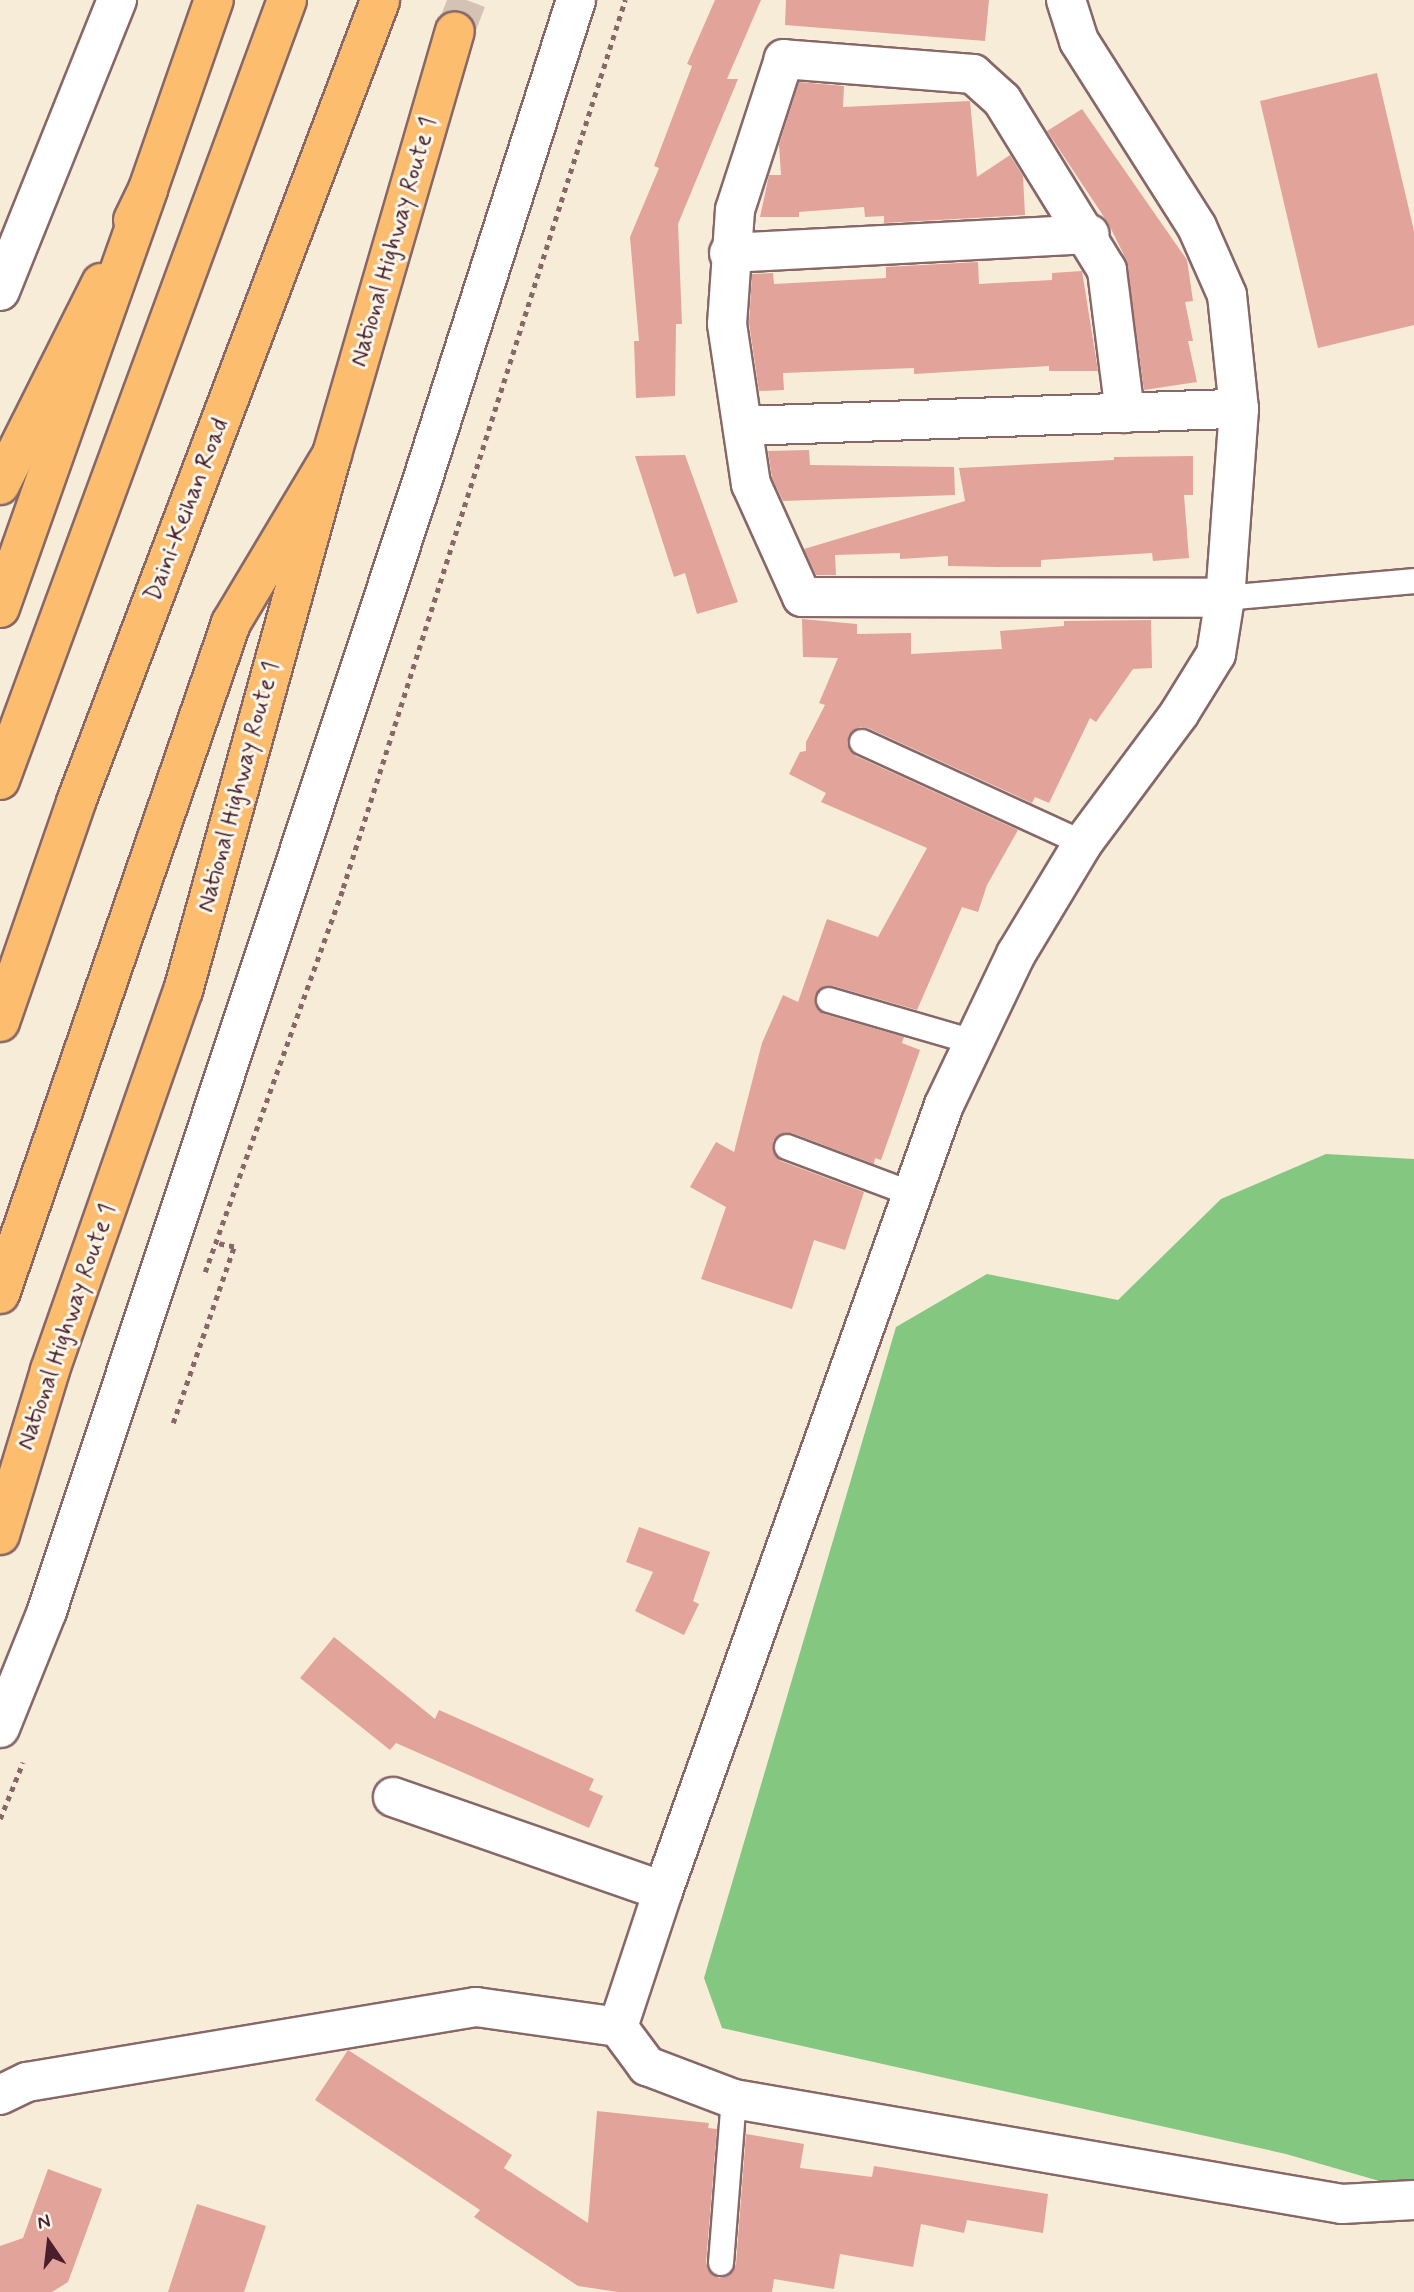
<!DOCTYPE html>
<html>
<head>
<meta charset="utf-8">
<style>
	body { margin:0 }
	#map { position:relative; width:1414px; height:2292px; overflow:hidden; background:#f7ecd8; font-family:Mynerve,sans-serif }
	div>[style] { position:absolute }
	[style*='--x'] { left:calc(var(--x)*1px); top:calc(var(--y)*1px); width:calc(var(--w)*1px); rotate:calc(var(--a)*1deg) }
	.green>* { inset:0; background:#83c780 }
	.building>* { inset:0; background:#e2a39a }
	.trunk-tunnel>* { height:38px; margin-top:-19px; transform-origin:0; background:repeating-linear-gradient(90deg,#d4c3b5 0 38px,transparent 0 57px) }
	.path>* { height:4.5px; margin-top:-2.25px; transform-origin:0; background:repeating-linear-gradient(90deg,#876768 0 5px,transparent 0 10px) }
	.roads { filter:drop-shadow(2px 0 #876768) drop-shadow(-2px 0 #876768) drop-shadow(0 2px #876768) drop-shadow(0 -2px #876768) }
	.service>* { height:24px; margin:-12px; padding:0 12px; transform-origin:12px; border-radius:12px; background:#fff }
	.minor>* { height:38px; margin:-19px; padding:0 19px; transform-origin:19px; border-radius:19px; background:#fff }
	.tertiary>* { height:38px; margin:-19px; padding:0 19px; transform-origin:19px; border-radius:19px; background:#fff }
	.trunk>* { height:38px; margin:-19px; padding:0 19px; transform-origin:19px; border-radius:19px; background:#fcbd6f }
	.motorway>* { height:38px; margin:-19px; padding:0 19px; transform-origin:19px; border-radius:19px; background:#fcbd6f }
	span { translate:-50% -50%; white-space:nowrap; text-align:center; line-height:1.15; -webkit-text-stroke:6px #fbf7ec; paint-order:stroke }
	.street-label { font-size:24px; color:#4a1f2b }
	.north { position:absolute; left:14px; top:2208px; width:70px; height:70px; -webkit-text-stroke:5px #fbf7ec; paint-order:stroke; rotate:346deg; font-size:19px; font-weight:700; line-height:28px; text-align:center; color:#4a1f2b }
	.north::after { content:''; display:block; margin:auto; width:24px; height:32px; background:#4a1f2b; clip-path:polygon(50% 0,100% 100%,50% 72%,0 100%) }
</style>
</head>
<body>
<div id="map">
	<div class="green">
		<div style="clip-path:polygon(1326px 1154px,1414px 1159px,1414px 2191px,1286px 2154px,722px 2028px,704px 1978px,896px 1327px,987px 1274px,1118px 1300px,1221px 1199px)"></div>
	</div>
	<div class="building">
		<div style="clip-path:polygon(715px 0,761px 0,727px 79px,738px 79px,678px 224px,682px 324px,676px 324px,675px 396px,636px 398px,634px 341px,639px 341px,630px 237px,659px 168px,654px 166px,692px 66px,687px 64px)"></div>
		<div style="clip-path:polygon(786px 0,989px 0,985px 41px,785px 25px)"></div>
		<div style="clip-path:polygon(1377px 73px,1414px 231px,1414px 325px,1318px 348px,1260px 101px)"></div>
		<div style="clip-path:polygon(799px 82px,844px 86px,843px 107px,970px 101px,977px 177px,1010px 155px,1023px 176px,1025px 215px,884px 223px,884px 216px,865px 217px,864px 207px,799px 212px,799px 217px,760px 217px,769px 175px,781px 175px,779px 145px)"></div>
		<div style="clip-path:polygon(1082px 109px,1187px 260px,1193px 301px,1185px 302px,1193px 341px,1188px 341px,1197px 382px,1144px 390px,1126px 259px,1108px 223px,1047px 131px)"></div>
		<div style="clip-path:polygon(978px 262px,979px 284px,1052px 280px,1052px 273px,1082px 271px,1098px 371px,1049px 371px,1049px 366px,914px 374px,914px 368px,783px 373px,784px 390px,759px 391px,749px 323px,752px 274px,773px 273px,774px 284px,886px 278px,886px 267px)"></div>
		<div style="clip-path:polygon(809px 450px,810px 465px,954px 467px,955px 495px,783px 501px,772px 478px,768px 451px)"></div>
		<div style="clip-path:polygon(685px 455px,738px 602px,697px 614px,685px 573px,674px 577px,635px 456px)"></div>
		<div style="clip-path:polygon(1193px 456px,1193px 495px,1184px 495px,1189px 558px,1153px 561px,1152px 553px,1041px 560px,1041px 567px,999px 567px,948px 566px,948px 556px,900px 559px,900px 553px,835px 555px,836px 575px,816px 575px,804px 549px,965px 501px,959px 468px,1114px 460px,1114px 457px)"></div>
		<div style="clip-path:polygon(802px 619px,857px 624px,857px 634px,911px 633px,911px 654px,1002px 649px,1000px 631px,1064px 626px,1064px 621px,1151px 620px,1152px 668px,1133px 669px,1096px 722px,1090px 718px,1049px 803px,1035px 797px,1032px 803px,868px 728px,860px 727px,849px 735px,847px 744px,856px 756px,1018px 830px,987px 885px,978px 912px,962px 907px,917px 1010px,833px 986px,825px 986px,815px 995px,815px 1004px,824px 1014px,904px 1037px,902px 1043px,920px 1050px,881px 1160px,875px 1158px,874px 1164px,792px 1133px,778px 1135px,773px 1141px,773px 1150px,781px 1161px,864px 1192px,845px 1250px,814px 1240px,792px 1309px,701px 1279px,726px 1207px,690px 1187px,716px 1142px,734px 1152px,762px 1043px,783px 995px,798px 1002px,827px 919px,878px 937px,927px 848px,821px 802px,826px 793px,789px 774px,800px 752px,806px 751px,806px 742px,825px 705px,819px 703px,838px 658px,803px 657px)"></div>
		<div style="clip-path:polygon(639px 1527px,710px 1552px,693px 1601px,699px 1604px,684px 1635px,635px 1611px,653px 1572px,626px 1562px)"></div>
		<div style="clip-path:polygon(334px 1637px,435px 1719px,439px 1710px,594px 1779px,589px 1790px,603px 1796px,589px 1828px,396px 1743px,390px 1750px,300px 1678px)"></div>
		<div style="clip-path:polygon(348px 2050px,512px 2155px,504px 2168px,588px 2223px,597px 2111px,709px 2123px,708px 2128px,717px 2129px,706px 2263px,708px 2270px,719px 2278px,728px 2276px,736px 2264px,746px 2134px,804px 2144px,800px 2168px,872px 2177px,874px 2166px,1048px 2194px,1043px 2233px,967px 2220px,964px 2233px,921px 2224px,913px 2267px,840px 2254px,834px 2289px,774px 2279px,772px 2292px,618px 2292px,578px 2286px,474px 2217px,480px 2210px,315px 2100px)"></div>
		<div style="clip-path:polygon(48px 2169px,102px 2189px,68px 2282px,52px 2292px,0 2292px,0 2246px,23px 2238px)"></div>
		<div style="clip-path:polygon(197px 2204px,266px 2226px,244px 2292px,168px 2292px)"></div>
	</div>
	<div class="trunk-tunnel">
		<div style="--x:455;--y:32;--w:34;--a:-69"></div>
	</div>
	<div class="path">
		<div style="--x:205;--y:1272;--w:408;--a:-70.2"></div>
		<div style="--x:343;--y:888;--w:932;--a:-72.38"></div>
		<div style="--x:173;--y:1423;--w:186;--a:-70.9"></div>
		<div style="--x:234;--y:1247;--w:19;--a:-168"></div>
		<div style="--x:0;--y:1819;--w:61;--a:-68"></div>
	</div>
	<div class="roads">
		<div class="service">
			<div style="--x:1225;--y:598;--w:190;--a:-5.1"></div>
			<div style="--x:862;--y:742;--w:243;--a:24.6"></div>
			<div style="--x:829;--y:1000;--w:151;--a:16.2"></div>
			<div style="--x:787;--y:1147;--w:134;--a:20.6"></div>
			<div style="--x:721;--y:2263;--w:165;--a:-85.5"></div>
		</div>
		<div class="minor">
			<div style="--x:1066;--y:0;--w:43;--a:72.4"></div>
			<div style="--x:1079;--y:41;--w:220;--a:57.6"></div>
			<div style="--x:1197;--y:227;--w:74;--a:66.2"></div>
			<div style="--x:1227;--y:295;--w:115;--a:84"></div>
			<div style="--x:1239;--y:409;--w:190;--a:94.2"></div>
			<div style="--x:1225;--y:598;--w:57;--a:99.1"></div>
			<div style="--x:1216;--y:654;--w:70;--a:121.7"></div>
			<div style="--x:1179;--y:714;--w:161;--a:126.7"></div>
			<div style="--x:1083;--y:843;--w:130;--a:121.1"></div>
			<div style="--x:1016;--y:954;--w:167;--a:115.5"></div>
			<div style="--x:944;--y:1105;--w:835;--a:109.67"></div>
			<div style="--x:663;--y:1891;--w:143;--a:108.3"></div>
			<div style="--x:618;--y:2027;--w:49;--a:53.4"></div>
			<div style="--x:647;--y:2066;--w:93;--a:20.8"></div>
			<div style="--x:734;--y:2099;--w:617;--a:9.8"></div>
			<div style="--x:1342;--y:2204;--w:72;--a:-3.2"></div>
			<div style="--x:729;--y:253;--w:361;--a:-3"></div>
			<div style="--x:0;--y:291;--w:314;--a:-68.1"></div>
			<div style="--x:1125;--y:413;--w:144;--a:-97.2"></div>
			<div style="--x:1107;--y:270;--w:200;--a:-121.7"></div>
			<div style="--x:1002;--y:100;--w:39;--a:-138"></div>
			<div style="--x:973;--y:74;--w:190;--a:-175.5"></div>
			<div style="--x:784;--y:59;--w:159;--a:108"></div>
			<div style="--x:735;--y:210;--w:114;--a:94"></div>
			<div style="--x:727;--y:324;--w:162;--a:81.5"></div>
			<div style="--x:751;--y:484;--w:124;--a:65.7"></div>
			<div style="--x:802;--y:597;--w:423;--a:0.1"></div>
			<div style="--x:743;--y:426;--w:496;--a:-2"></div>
			<div style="--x:0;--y:1728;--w:126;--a:-68.1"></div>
			<div style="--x:47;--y:1611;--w:1177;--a:-71.63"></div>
			<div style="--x:418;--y:494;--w:519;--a:-72.26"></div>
			<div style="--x:393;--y:1797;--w:286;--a:19.2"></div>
		</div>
		<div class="tertiary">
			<div style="--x:0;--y:2095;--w:30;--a:-26"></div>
			<div style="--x:27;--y:2082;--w:455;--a:-9.5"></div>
			<div style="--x:476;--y:2007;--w:143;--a:8"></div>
		</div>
		<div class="trunk">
			<div style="--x:133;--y:220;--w:34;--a:-64"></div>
			<div style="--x:148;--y:189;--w:200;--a:-70.8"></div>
			<div style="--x:0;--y:485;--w:226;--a:-63.4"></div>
			<div style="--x:0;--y:1535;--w:172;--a:-73.1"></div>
			<div style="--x:50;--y:1370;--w:402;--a:-70.7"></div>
			<div style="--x:183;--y:991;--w:557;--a:-74.49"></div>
			<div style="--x:332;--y:454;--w:440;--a:-73.8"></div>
		</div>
		<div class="motorway">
			<div style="--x:0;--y:608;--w:444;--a:-70.5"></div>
			<div style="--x:0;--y:780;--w:831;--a:-69.8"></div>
			<div style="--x:0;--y:1022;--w:233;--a:-70.9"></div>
			<div style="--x:76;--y:802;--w:857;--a:-69.22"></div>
			<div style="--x:0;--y:1294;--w:710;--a:-71"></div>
			<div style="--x:231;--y:623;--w:197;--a:-59.1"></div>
		</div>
	</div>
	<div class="street-label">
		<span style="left:394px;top:242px;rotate:-74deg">National Highway Route 1</span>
		<span style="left:187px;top:510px;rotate:-69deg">Daini-Keihan Road</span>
		<span style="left:239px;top:787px;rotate:-75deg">National Highway Route 1</span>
		<span style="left:67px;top:1327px;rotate:-71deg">National Highway Route 1</span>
	</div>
	<div class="north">N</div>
</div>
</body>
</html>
